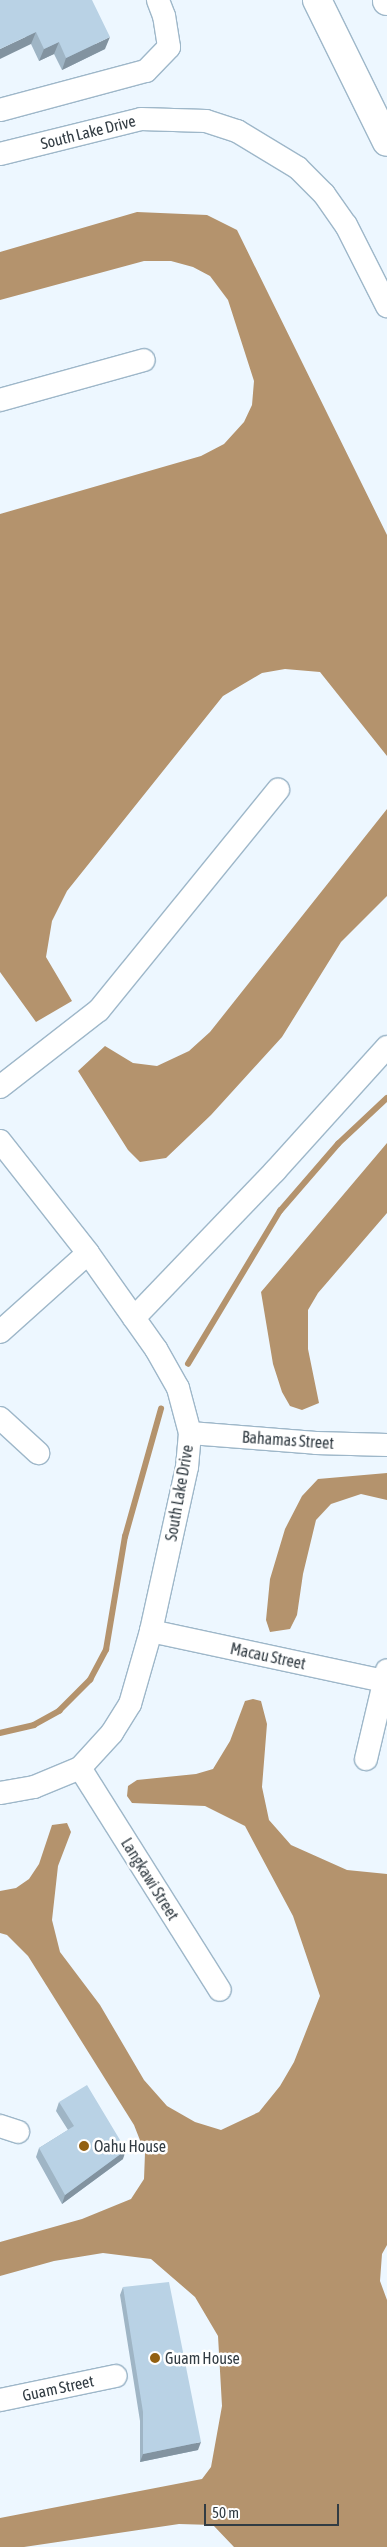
<!DOCTYPE html>
<html>
<head>
<meta charset="utf-8">
<style>
	body { margin:0 }
	#map { position:relative; width:387px; height:2547px; overflow:hidden; background:#edf7ff; font-family:"Asap Condensed",sans-serif }
	div>[style] { position:absolute }
	[style*='--x'] { left:calc(var(--x)*1px); top:calc(var(--y)*1px); width:calc(var(--w)*1px); rotate:calc(var(--a)*1deg) }
	.water>* { inset:0; background:#b4936d }
	.stream>* { height:5.5px; margin:-2.75px; padding:0 2.75px; transform-origin:2.75px; border-radius:2.75px; background:#b4936d }
	.roads { filter:drop-shadow(1px 0 #9eb7c9) drop-shadow(-1px 0 #9eb7c9) drop-shadow(0 1px #9eb7c9) drop-shadow(0 -1px #9eb7c9) }
	.minor>* { height:22px; margin:-11px; padding:0 11px; transform-origin:11px; border-radius:11px; background:#fff }
	.highway>* { height:28px; margin:-14px; padding:0 14px; transform-origin:14px; border-radius:14px; background:#fff }
	.wall>* { inset:0; background:#9fb5c5 }
	.shaded-wall>* { inset:0; background:#8293a0 }
	.building>* { inset:0; background:#b9d2e5 }
	.dots>* { width:14px; height:14px; translate:-50% -50%; box-sizing:border-box; border:2px solid #fff; border-radius:50% }
	span { translate:-50% -50%; white-space:nowrap; text-align:center; line-height:1.15; -webkit-text-stroke:5px #fff; paint-order:stroke }
	.street-label { font-size:16px; color:#323c43 }
	.poi-label { font-size:16px; color:#323c43 }
	.left { translate:0 -50%; text-align:left }
	.scale { position:absolute; left:204px; top:2504px; width:135px; height:22px; box-sizing:border-box; border:2px solid #323c43; border-top:0; padding-left:6px; font-size:15px; line-height:18px; white-space:nowrap; color:#323c43; -webkit-text-stroke:4px #fff; paint-order:stroke }
</style>
</head>
<body>
<div id="map">
	<div class="water">
		<div style="clip-path:polygon(137px 212px,207px 215px,237px 230px,387px 535px,387px 756px,320px 672px,285px 669px,262px 673px,223px 696px,67px 891px,52px 921px,46px 957px,72px 1001px,36px 1022px,0 972px,0 514px,201px 456px,224px 444px,244px 422px,252px 405px,254px 381px,228px 300px,210px 276px,193px 267px,171px 261px,144px 261px,0 300px,0 252px)"></div>
		<div style="clip-path:polygon(387px 809px,387px 896px,341px 942px,282px 1037px,211px 1115px,166px 1158px,140px 1162px,128px 1150px,78px 1071px,105px 1046px,133px 1063px,157px 1066px,189px 1051px,210px 1032px)"></div>
		<div style="clip-path:polygon(387px 1143px,387px 1213px,318px 1293px,308px 1310px,308px 1349px,319px 1403px,302px 1410px,290px 1406px,282px 1392px,273px 1364px,261px 1292px)"></div>
		<div style="clip-path:polygon(387px 1473px,387px 1500px,361px 1494px,331px 1504px,316px 1520px,303px 1574px,297px 1615px,290px 1629px,270px 1632px,266px 1620px,270px 1579px,285px 1529px,302px 1496px,318px 1479px)"></div>
		<div style="clip-path:polygon(253px 1699px,261px 1701px,267px 1724px,262px 1787px,269px 1820px,291px 1845px,347px 1870px,387px 1874px,387px 2245px,382px 2254px,380px 2281px,387px 2300px,387px 2547px,234px 2547px,213px 2525px,179px 2524px,24px 2547px,0 2547px,0 2518px,202px 2479px,211px 2467px,222px 2406px,218px 2336px,195px 2297px,151px 2259px,103px 2253px,54px 2261px,0 2276px,0 2242px,82px 2219px,131px 2199px,144px 2179px,145px 2153px,134px 2125px,28px 1956px,7px 1935px,0 1933px,0 1891px,16px 1888px,29px 1879px,39px 1864px,52px 1825px,67px 1823px,71px 1832px,58px 1866px,52px 1920px,60px 1952px,100px 2005px,144px 2080px,167px 2106px,195px 2122px,221px 2130px,259px 2112px,280px 2086px,294px 2062px,320px 1996px,293px 1916px,245px 1826px,205px 1806px,132px 1803px,127px 1796px,128px 1786px,137px 1780px,196px 1774px,213px 1769px,230px 1741px,245px 1701px)"></div>
	</div>
	<div class="stream">
		<div style="--x:188;--y:1364;--w:179;--a:-59"></div>
		<div style="--x:280;--y:1211;--w:89;--a:-49.1"></div>
		<div style="--x:338;--y:1144;--w:67;--a:-43.2"></div>
		<div style="--x:0;--y:1733;--w:35;--a:-13"></div>
		<div style="--x:34;--y:1725;--w:29;--a:-29"></div>
		<div style="--x:59;--y:1711;--w:44;--a:-45"></div>
		<div style="--x:90;--y:1680;--w:34;--a:-62"></div>
		<div style="--x:106;--y:1650;--w:115;--a:-80.5"></div>
		<div style="--x:125;--y:1537;--w:133;--a:-74.3"></div>
	</div>
	<div class="roads">
		<div class="minor">
			<div style="--x:0;--y:110;--w:151;--a:-15"></div>
			<div style="--x:146;--y:71;--w:33;--a:-46"></div>
			<div style="--x:169;--y:47;--w:31;--a:-99"></div>
			<div style="--x:164;--y:16;--w:17;--a:-111"></div>
			<div style="--x:0;--y:154;--w:145;--a:-13.9"></div>
			<div style="--x:141;--y:119;--w:65;--a:1.8"></div>
			<div style="--x:206;--y:121;--w:33;--a:18"></div>
			<div style="--x:237;--y:131;--w:71;--a:31.2"></div>
			<div style="--x:298;--y:168;--w:37;--a:45"></div>
			<div style="--x:324;--y:194;--w:38;--a:55"></div>
			<div style="--x:346;--y:225;--w:91;--a:63.2"></div>
			<div style="--x:0;--y:400;--w:149;--a:-15.5"></div>
			<div style="--x:0;--y:1087;--w:125;--a:-37.9"></div>
			<div style="--x:99;--y:1010;--w:284;--a:-50.9"></div>
			<div style="--x:0;--y:1141;--w:142;--a:51.8"></div>
			<div style="--x:88;--y:1253;--w:118;--a:54.7"></div>
			<div style="--x:156;--y:1349;--w:45;--a:60.6"></div>
			<div style="--x:178;--y:1388;--w:47;--a:75.1"></div>
			<div style="--x:190;--y:1433;--w:34;--a:95"></div>
			<div style="--x:187;--y:1467;--w:168;--a:102.4"></div>
			<div style="--x:151;--y:1631;--w:76;--a:106"></div>
			<div style="--x:130;--y:1704;--w:34;--a:122"></div>
			<div style="--x:112;--y:1733;--w:47;--a:132.4"></div>
			<div style="--x:80;--y:1768;--w:50;--a:157.6"></div>
			<div style="--x:34;--y:1787;--w:35;--a:170"></div>
			<div style="--x:134;--y:1318;--w:204;--a:-46.2"></div>
			<div style="--x:275;--y:1171;--w:167;--a:-47.9"></div>
			<div style="--x:0;--y:1332;--w:118;--a:-41.9"></div>
			<div style="--x:0;--y:1418;--w:52;--a:42.6"></div>
			<div style="--x:190;--y:1433;--w:126;--a:4.5"></div>
			<div style="--x:316;--y:1443;--w:71;--a:1.6"></div>
			<div style="--x:151;--y:1631;--w:239;--a:12.1"></div>
			<div style="--x:366;--y:1759;--w:91;--a:-76.7"></div>
			<div style="--x:80;--y:1768;--w:262;--a:57.8"></div>
			<div style="--x:0;--y:2126;--w:19;--a:18"></div>
			<div style="--x:0;--y:2400;--w:118;--a:-11.7"></div>
		</div>
		<div class="highway">
			<div style="--x:317;--y:0;--w:158;--a:63.8"></div>
			<div style="--x:387;--y:0;--w:1;--a:90"></div>
		</div>
	</div>
	<div class="wall">
		<div style="clip-path:polygon(0 0,105px 49px,62px 70px,54px 54px,39px 61px,31px 44px)"></div>
		<div style="clip-path:polygon(59px 2102px,123px 2159px,62px 2204px,36px 2157px,39px 2148px,68px 2130px,56px 2111px)"></div>
		<div style="clip-path:polygon(123px 2287px,198px 2450px,140px 2462px,140px 2421px,120px 2295px)"></div>
	</div>
	<div class="shaded-wall">
		<div style="clip-path:polygon(36px 32px,31px 44px,0 59px,0 49px)"></div>
		<div style="clip-path:polygon(110px 37px,105px 49px,62px 70px,66px 58px)"></div>
		<div style="clip-path:polygon(59px 42px,54px 54px,39px 61px,44px 49px)"></div>
		<div style="clip-path:polygon(126px 2150px,123px 2159px,62px 2204px,65px 2195px)"></div>
		<div style="clip-path:polygon(201px 2442px,198px 2450px,140px 2462px,143px 2454px)"></div>
	</div>
	<div class="building">
		<div style="clip-path:polygon(0 0,92px 0,110px 37px,66px 58px,59px 42px,44px 49px,36px 32px,0 49px)"></div>
		<div style="clip-path:polygon(87px 2085px,126px 2150px,65px 2195px,39px 2148px,74px 2126px,59px 2102px)"></div>
		<div style="clip-path:polygon(169px 2282px,201px 2442px,143px 2454px,143px 2412px,123px 2287px)"></div>
	</div>
	<div class="dots">
		<div style="left:84px;top:2146px;background:#926011"></div>
		<div style="left:155px;top:2358px;background:#926011"></div>
	</div>
	<div class="street-label">
		<span style="left:88px;top:132px;rotate:-14deg">South Lake Drive</span>
		<span style="left:288px;top:1440px;rotate:4deg">Bahamas Street</span>
		<span style="left:179px;top:1493px;rotate:-80deg">South Lake Drive</span>
		<span style="left:268px;top:1656px;rotate:12deg">Macau Street</span>
		<span style="left:150px;top:1879px;rotate:58deg">Langkawi Street</span>
		<span style="left:58px;top:2388px;rotate:-12deg">Guam Street</span>
	</div>
	<div class="poi-label">
		<span class="left" style="left:94px;top:2146px">Oahu House</span>
		<span class="left" style="left:165px;top:2358px">Guam House</span>
	</div>
	<div class="scale">50 m</div>
</div>
</body>
</html>
